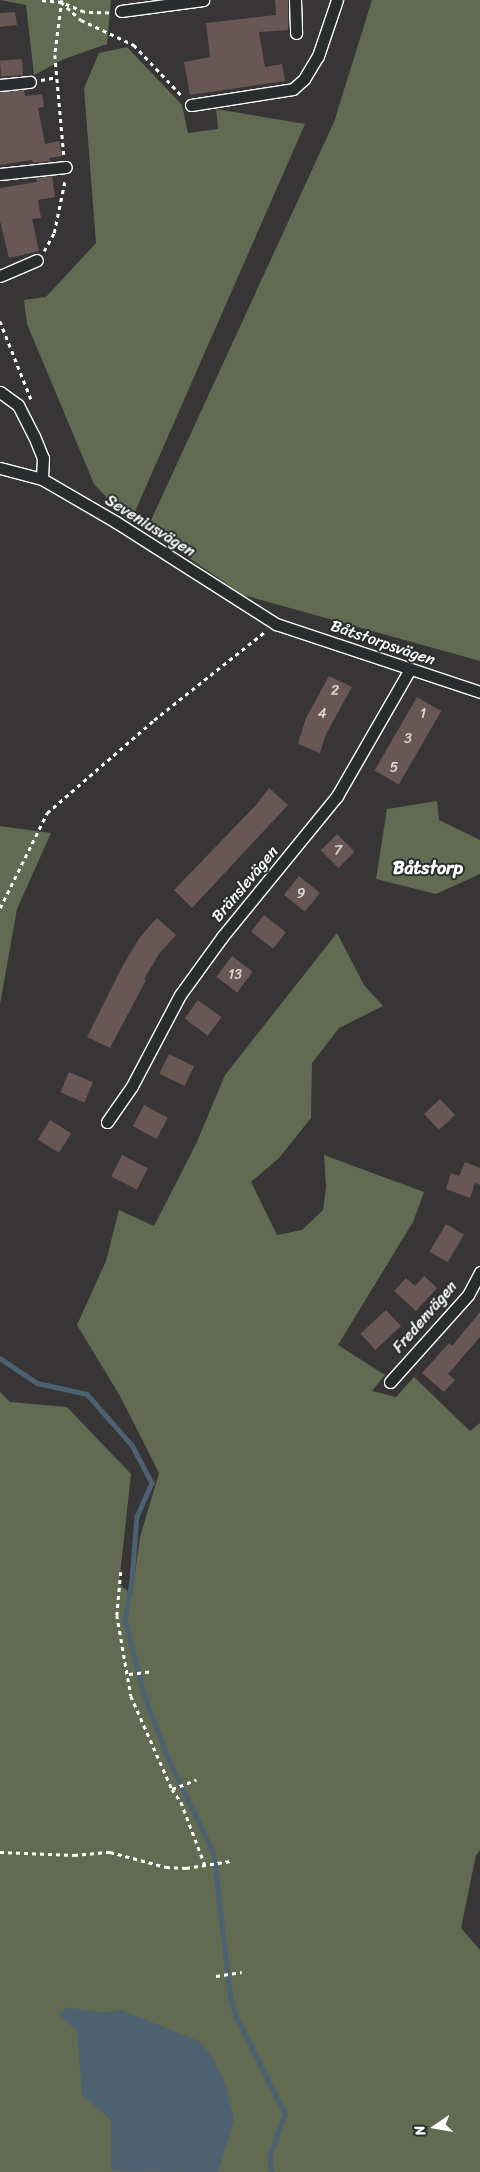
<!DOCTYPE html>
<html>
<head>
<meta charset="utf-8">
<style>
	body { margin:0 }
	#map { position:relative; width:480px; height:2172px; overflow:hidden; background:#373536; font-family:Sriracha,sans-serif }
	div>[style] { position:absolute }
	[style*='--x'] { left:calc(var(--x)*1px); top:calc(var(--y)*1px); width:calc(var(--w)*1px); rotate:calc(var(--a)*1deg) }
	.green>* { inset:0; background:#626b51 }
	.water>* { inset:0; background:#4c6270 }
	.stream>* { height:4.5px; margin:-2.25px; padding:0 2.25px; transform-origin:2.25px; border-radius:2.25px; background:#4c6270 }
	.building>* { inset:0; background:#695755; transform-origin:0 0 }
	.path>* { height:2.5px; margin-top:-1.25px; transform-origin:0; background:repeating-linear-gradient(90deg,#fff 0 4px,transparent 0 8px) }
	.roads { filter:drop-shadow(1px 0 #fff) drop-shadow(-1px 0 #fff) drop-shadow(0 1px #fff) drop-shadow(0 -1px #fff) }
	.minor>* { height:11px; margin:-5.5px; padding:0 5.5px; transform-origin:5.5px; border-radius:5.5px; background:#2a2d2e }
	span { translate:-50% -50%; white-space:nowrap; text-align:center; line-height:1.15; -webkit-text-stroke:4px #2a2d2e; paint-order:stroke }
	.number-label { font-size:14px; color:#dad5d4 }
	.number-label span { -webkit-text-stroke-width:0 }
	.street-label { font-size:16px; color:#fff }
	.neighbourhood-label { font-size:18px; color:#fff; font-weight:700 }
	.north { position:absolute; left:410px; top:2102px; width:50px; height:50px; -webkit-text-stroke:4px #2a2d2e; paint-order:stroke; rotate:257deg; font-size:14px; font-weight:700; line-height:20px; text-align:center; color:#fff }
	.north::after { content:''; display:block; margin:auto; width:18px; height:22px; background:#fff; clip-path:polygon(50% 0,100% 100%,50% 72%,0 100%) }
</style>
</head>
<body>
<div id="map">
	<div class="green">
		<div style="clip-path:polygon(0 0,111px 0,107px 44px,64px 59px,34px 75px,26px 5px)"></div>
		<div style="clip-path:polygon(372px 0,480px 0,480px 661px,243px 595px,147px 529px,334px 122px)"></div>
		<div style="clip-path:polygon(127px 47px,182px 105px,188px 133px,218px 129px,216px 109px,305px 124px,130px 523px,94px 484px,27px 324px,24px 300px,46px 297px,96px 243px,84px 88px,99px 53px)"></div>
		<div style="clip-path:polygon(437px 801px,439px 820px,480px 840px,480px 874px,436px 894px,376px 879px,387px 809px)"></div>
		<div style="clip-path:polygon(0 826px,51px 833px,17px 909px,0 1004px)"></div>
		<div style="clip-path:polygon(337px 933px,364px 985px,383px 1006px,339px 1028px,312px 1063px,311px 1118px,279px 1158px,251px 1182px,277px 1235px,302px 1230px,323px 1210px,326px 1187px,324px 1155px,424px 1192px,413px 1222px,338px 1345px,385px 1375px,372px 1391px,396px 1397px,414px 1377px,470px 1431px,480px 1423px,480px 1850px,476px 1855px,461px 1928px,480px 1950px,480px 2172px,0 2172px,0 1392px,10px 1402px,67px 1407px,131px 1474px,119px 1584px,132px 1595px,140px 1537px,159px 1473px,120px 1396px,77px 1325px,106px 1261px,119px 1210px,154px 1226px,196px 1144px,225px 1075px)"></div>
	</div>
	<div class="water">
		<div style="clip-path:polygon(66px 2007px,103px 2013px,121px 2010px,199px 2041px,212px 2056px,226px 2086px,234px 2120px,218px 2172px,111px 2171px,111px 2120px,82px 2095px,77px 2031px,59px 2015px)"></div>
	</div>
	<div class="stream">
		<div style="--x:0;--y:1358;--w:45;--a:34"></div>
		<div style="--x:37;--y:1383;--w:51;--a:12.4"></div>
		<div style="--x:87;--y:1394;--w:68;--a:48.6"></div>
		<div style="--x:132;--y:1445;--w:43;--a:62.2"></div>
		<div style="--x:152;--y:1483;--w:36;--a:114"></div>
		<div style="--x:137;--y:1516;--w:65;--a:94.4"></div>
		<div style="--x:132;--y:1581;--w:39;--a:100"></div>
		<div style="--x:125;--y:1619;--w:77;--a:75.8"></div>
		<div style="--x:144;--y:1694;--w:68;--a:69.4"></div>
		<div style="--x:168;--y:1758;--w:106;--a:64.4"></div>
		<div style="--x:214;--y:1854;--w:147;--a:83.4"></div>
		<div style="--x:231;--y:2000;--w:17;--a:73"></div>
		<div style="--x:236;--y:2016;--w:110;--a:63.4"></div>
		<div style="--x:285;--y:2114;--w:45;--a:109.7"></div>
		<div style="--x:270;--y:2156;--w:16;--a:83"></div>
	</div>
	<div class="building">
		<div style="clip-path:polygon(275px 0,288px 0,288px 30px,259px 32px,265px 67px,282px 64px,285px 81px,190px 95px,184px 62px,210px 57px,206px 23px,276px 15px)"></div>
		<div style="clip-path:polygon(15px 12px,17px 25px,0 27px,0 13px)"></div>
		<div style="left:22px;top:59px;width:16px;height:22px;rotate:86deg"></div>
		<div style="clip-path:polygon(24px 90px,25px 96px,42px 94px,44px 107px,38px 108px,45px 144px,59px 141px,62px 156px,49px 158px,50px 161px,33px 163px,32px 160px,0 165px,0 92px)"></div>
		<div style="clip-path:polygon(52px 176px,55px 197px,38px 200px,41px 218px,32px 219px,39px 251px,9px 258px,0 221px,0 188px,37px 182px,36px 178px)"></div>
		<div style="clip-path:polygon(329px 676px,352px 687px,326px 734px,320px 753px,298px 744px,306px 718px)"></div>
		<div style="left:417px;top:697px;width:28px;height:85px;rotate:30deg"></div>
		<div style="clip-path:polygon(269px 788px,288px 805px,192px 908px,174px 890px,256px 805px)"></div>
		<div style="left:337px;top:834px;width:25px;height:23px;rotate:45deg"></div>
		<div style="left:299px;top:876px;width:27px;height:24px;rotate:39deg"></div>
		<div style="left:264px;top:915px;width:28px;height:21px;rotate:38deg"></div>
		<div style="clip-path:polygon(157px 918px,176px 935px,159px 954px,144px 979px,146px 980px,110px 1048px,87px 1037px,122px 967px,140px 937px)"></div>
		<div style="left:232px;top:956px;width:26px;height:26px;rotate:37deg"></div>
		<div style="left:198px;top:1000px;width:29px;height:23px;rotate:36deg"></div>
		<div style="left:169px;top:1054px;width:28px;height:22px;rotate:26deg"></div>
		<div style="left:69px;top:1072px;width:26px;height:22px;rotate:23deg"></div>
		<div style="left:440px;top:1099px;width:22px;height:22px;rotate:47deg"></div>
		<div style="left:144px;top:1105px;width:27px;height:24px;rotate:28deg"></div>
		<div style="left:50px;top:1120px;width:25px;height:23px;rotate:32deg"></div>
		<div style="left:122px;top:1155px;width:29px;height:24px;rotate:27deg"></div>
		<div style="clip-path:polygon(465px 1162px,480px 1168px,480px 1185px,475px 1183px,470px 1198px,446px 1189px,451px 1173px,459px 1176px)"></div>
		<div style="left:446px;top:1224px;width:21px;height:32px;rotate:31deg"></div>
		<div style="clip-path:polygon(424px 1276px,437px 1288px,416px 1311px,394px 1291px,406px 1278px,415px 1286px)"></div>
		<div style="left:386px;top:1310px;width:22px;height:35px;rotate:47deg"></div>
		<div style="clip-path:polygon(480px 1312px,480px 1337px,448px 1374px,455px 1380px,444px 1392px,422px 1373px,449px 1343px,452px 1346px)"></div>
	</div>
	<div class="path">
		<div style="--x:42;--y:0;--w:19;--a:6"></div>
		<div style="--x:62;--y:0;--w:55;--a:97.3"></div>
		<div style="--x:55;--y:55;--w:100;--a:84.9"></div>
		<div style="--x:109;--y:13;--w:25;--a:-178"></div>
		<div style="--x:84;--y:12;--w:25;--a:-157"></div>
		<div style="--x:61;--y:2;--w:27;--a:42"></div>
		<div style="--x:81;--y:20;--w:59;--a:25.3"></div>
		<div style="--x:134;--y:45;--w:71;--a:46.7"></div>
		<div style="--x:41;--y:80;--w:16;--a:-11"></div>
		<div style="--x:44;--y:251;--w:21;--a:-61"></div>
		<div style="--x:54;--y:233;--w:54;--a:-78.3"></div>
		<div style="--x:0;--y:321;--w:84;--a:68.3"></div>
		<div style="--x:0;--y:908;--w:106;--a:-63.7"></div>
		<div style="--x:47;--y:813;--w:142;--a:-41"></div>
		<div style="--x:154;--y:720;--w:143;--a:-38.5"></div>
		<div style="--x:121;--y:1572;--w:43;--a:95.3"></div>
		<div style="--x:117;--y:1615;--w:82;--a:80.2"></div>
		<div style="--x:131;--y:1696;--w:102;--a:66.2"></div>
		<div style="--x:172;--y:1789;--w:16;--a:55"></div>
		<div style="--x:181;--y:1802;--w:67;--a:69.1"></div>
		<div style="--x:129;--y:1674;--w:23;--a:-7"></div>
		<div style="--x:172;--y:1789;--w:26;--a:-21"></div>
		<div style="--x:0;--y:1852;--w:74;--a:2.3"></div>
		<div style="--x:74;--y:1855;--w:36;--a:-5"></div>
		<div style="--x:110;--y:1852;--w:58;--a:15"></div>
		<div style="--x:166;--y:1867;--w:20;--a:3"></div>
		<div style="--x:186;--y:1868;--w:45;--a:-9"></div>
		<div style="--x:216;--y:1976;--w:26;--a:-9"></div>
	</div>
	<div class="roads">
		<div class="minor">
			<div style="--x:295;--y:0;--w:33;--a:88"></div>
			<div style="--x:121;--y:11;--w:83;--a:-7.6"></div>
			<div style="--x:0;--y:85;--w:30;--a:-6"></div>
			<div style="--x:191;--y:105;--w:103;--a:-8.9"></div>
			<div style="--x:293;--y:89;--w:15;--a:-42"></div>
			<div style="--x:304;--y:79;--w:27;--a:-59"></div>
			<div style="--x:318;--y:56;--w:59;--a:-71.3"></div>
			<div style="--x:0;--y:174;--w:66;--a:-6.1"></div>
			<div style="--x:0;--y:276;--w:40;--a:-23.4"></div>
			<div style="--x:0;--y:392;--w:22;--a:36"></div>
			<div style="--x:18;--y:405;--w:35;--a:63"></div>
			<div style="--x:34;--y:436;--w:24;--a:68"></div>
			<div style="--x:43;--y:458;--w:21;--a:93"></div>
			<div style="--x:0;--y:468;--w:43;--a:14.7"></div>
			<div style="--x:42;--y:479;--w:86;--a:30.2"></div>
			<div style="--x:116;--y:522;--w:190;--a:32.5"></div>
			<div style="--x:276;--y:624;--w:215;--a:18.4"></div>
			<div style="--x:107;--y:1122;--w:44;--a:-55.2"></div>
			<div style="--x:132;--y:1086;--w:103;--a:-62.2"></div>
			<div style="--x:180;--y:995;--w:72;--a:-54.1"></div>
			<div style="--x:222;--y:937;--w:182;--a:-50.8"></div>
			<div style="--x:337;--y:796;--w:146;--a:-60.1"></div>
			<div style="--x:390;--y:1382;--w:117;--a:-48.1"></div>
			<div style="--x:468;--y:1295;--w:26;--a:-62"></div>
		</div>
	</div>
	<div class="number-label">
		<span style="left:335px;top:691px">2</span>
		<span style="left:322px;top:714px">4</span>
		<span style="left:423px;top:714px">1</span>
		<span style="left:408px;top:739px">3</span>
		<span style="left:394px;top:768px">5</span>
		<span style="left:338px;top:851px">7</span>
		<span style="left:301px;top:894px">9</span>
		<span style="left:235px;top:975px">13</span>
	</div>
	<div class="street-label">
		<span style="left:150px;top:526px;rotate:32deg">Seveniusvägen</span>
		<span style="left:383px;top:643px;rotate:19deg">Båtstorpsvägen</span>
		<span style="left:245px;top:884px;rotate:-50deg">Bränslevägen</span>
		<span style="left:425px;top:1317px;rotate:-49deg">Fredenvägen</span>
	</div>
	<div class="neighbourhood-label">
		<span style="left:428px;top:868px">Båtstorp</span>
	</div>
	<div class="north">N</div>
</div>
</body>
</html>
